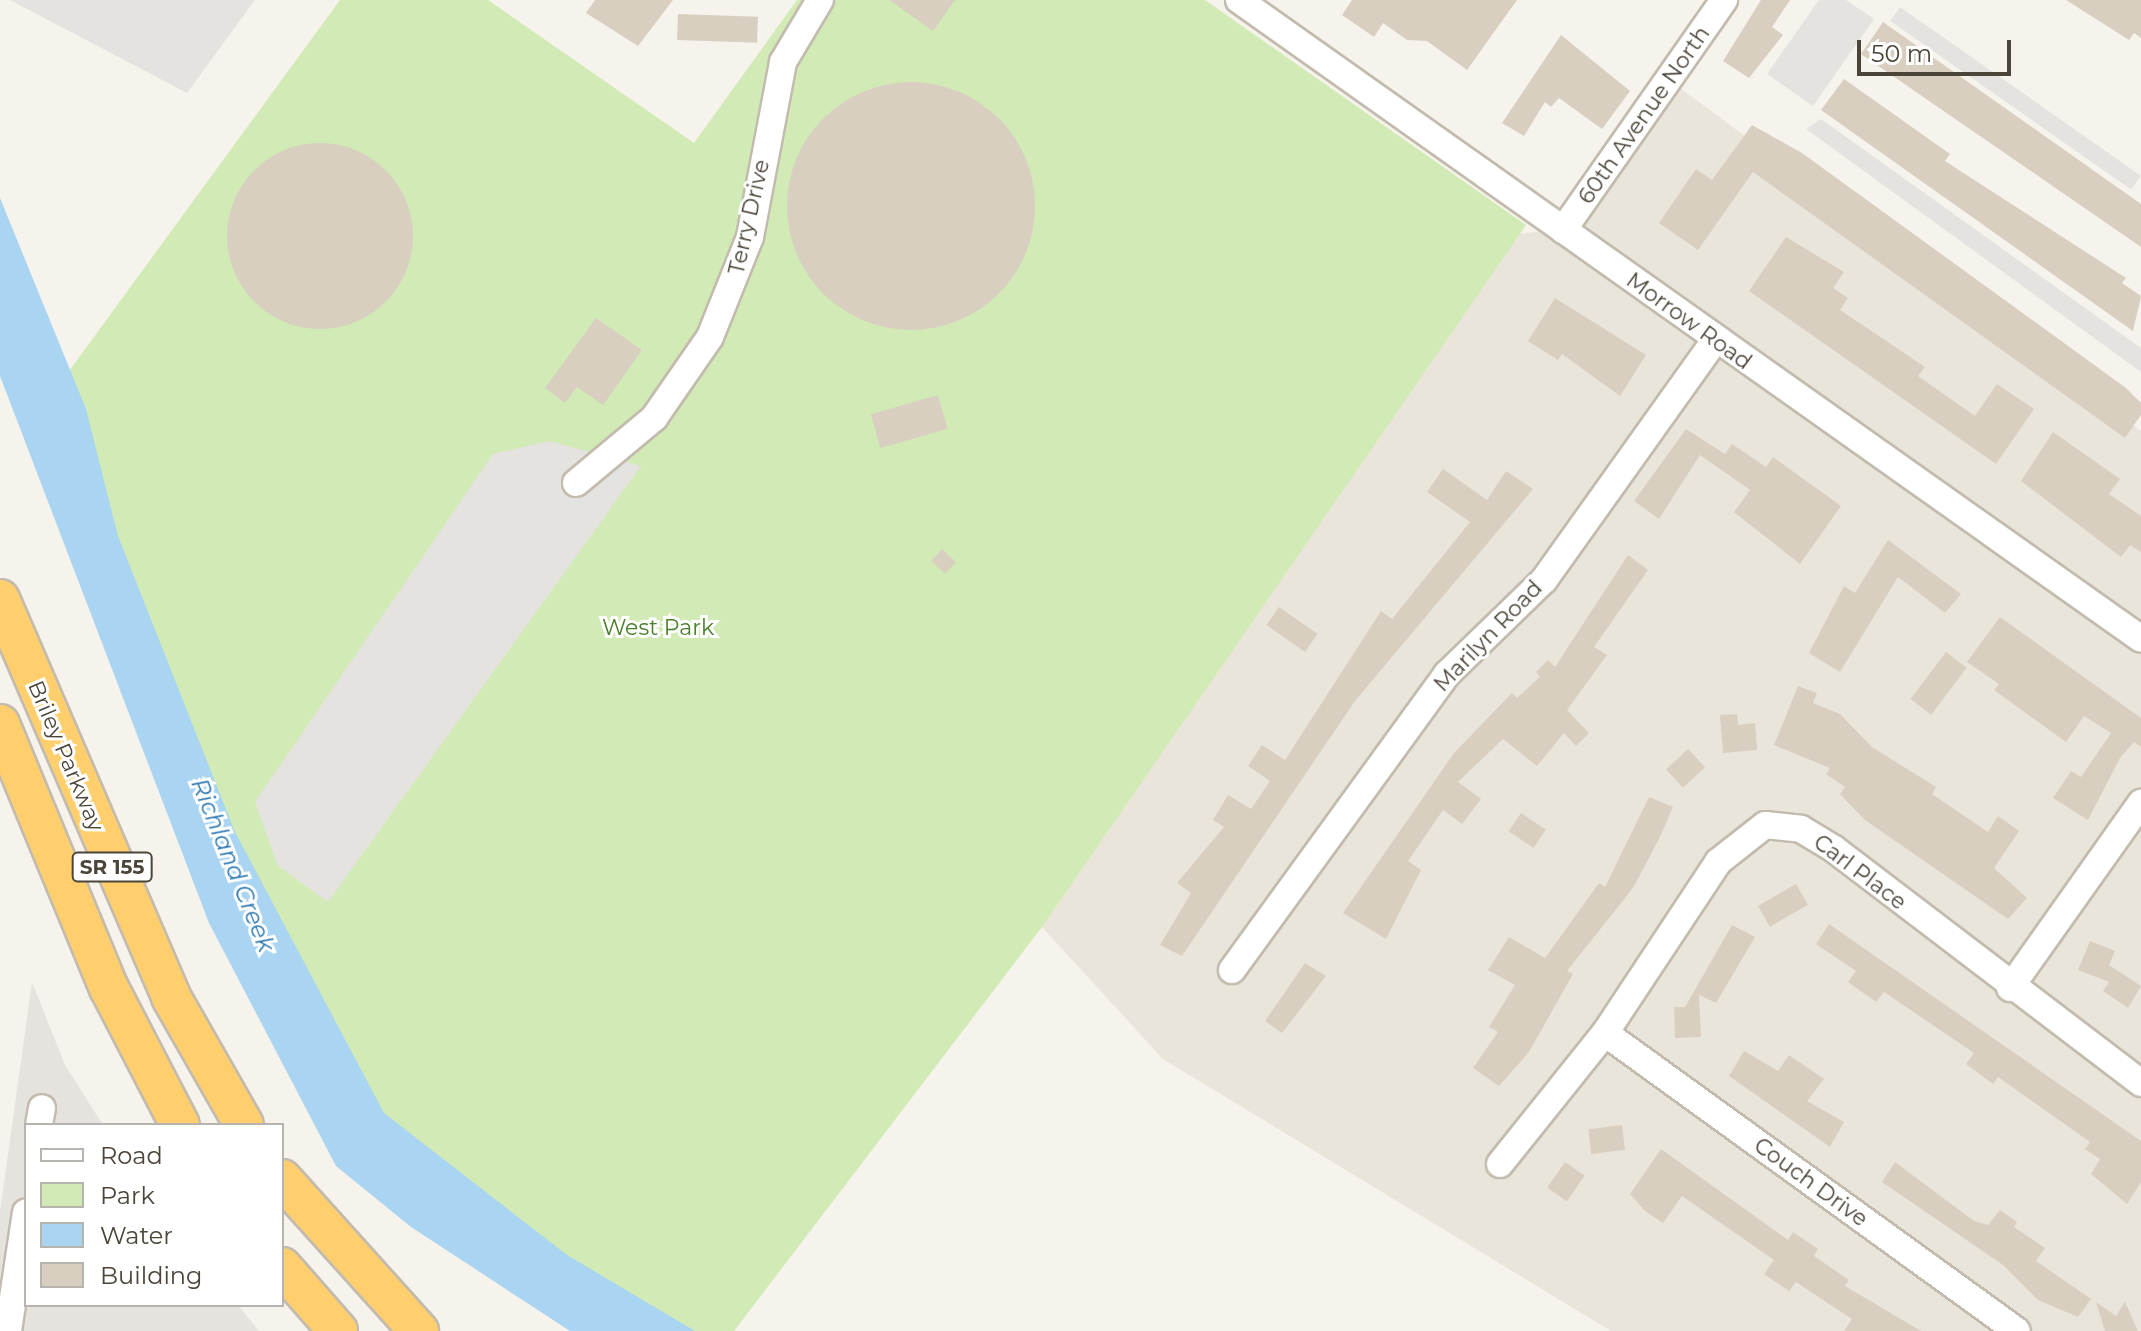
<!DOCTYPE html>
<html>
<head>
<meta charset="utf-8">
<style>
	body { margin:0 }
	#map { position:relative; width:2141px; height:1331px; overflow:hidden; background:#f6f3ec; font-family:Montserrat,sans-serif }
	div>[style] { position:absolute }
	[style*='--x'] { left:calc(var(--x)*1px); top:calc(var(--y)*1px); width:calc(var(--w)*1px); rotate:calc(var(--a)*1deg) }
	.residential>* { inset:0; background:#eae5da }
	.industrial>* { inset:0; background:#e6e2dd }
	.green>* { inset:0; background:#d2eab5 }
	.parking>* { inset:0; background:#e5e3e0; transform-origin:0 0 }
	.water>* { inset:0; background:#a9d4f2 }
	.building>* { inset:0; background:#d8cfc1; transform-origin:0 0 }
	.round { border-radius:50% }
	.roads { filter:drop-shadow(2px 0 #c2bbae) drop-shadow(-2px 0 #c2bbae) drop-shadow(0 2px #c2bbae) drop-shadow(0 -2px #c2bbae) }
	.minor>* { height:26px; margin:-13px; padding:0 13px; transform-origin:13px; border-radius:13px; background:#fff }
	.highway>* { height:38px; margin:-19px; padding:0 19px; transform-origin:19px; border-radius:19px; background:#ffcf6e }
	span { translate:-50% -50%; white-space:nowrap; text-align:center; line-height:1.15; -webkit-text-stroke:6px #fff; paint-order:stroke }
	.shield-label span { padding:2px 6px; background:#fff; border:2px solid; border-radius:6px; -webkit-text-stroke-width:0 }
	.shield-label { font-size:20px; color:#4b4439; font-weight:700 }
	.street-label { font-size:22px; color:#4b4439 }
	.park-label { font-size:22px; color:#4a7f2a }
	.water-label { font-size:24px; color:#2e7ab2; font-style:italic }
	.legend { position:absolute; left:24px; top:1123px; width:260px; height:184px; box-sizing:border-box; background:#fff; border:2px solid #b7b4b0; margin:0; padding:10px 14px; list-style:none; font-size:24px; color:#4b4439 }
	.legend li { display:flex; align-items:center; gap:16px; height:40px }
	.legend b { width:40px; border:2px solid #b7b4b0 }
	.scale { position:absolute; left:1857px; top:40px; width:154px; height:36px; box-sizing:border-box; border:4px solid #4b4439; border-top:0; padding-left:10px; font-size:24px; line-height:28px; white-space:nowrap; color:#4b4439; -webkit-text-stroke:6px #fff; paint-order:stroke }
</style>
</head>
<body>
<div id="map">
	<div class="residential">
		<div style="clip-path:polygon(1668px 79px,2141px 431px,2141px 1331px,1611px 1331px,1163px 1059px,1042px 927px,1518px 234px,1563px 229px)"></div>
	</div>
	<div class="industrial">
		<div style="clip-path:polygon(32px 982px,65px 1065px,103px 1125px,26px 1125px,26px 1305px,238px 1305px,259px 1331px,0 1331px,0 1212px)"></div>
	</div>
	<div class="green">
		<div style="clip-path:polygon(340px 0,488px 0,694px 143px,797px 0,1205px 0,1526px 225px,1042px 927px,734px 1331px,657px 1331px,359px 1108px,226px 867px,61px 382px)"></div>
	</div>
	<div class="parking">
		<div style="clip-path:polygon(10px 0,255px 0,187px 93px)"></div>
		<div style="clip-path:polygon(1819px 0,1846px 0,1874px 19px,1813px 106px,1767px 74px)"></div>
		<div style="left:1900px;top:7px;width:294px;height:17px;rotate:35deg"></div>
		<div style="clip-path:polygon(1821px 119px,2141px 348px,2141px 372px,1806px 129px)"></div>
		<div style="clip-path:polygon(549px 441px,641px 466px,328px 902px,278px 866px,255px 802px,493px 454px)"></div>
	</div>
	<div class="water">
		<div style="clip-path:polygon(0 198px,86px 409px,118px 536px,235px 832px,384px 1113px,567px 1255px,695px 1331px,570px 1331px,411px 1227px,336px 1166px,209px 923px,0 376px)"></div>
	</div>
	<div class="building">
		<div style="clip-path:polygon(595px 0,673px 0,638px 46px,586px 13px)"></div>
		<div style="clip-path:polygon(889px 0,955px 0,933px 31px)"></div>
		<div style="clip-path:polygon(1352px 0,1517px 0,1467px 70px,1427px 41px,1407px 40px,1383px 23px,1374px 37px,1342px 15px)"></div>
		<div style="clip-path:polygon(1761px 0,1790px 0,1772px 27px,1783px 35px,1749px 78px,1723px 61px)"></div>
		<div style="clip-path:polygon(2066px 0,2141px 0,2141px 38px,2134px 33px,2129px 40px)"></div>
		<div style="left:678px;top:14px;width:80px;height:26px;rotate:2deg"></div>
		<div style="clip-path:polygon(1883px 22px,2141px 204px,2141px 247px,1861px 54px)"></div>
		<div style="clip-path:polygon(1561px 35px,1630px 91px,1602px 129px,1559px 98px,1551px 107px,1545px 102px,1524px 136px,1502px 123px)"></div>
		<div style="clip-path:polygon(1844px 79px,1950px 154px,1945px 161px,2126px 278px,2122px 283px,2141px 296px,2133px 331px,1821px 110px)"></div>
		<div class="round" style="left:787px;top:82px;width:248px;height:248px"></div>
		<div style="clip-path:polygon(1752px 125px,1802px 153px,2126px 388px,2141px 403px,2141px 415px,2125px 438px,1753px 172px,1698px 250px,1659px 223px,1696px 169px,1712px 180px)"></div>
		<div class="round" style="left:227px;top:143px;width:186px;height:186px"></div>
		<div style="clip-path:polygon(1786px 237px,1844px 272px,1833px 288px,1848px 298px,1840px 310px,1925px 367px,1918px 376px,1975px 416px,1997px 384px,2034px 409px,1996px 464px,1749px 291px)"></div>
		<div style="clip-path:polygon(1555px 298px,1646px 355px,1620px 396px,1562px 354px,1558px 360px,1528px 341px)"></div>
		<div style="clip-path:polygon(596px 318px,642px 350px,603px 405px,577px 387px,565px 403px,545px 388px)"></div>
		<div style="left:938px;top:395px;width:35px;height:70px;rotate:74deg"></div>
		<div style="clip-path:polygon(1686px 429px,1725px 454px,1732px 444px,1766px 467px,1773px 457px,1841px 506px,1800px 564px,1734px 512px,1750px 490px,1700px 455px,1659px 519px,1634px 501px)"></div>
		<div style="clip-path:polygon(2053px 432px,2120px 479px,2109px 494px,2141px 516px,2141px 552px,2130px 545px,2121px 557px,2021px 481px)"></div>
		<div style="clip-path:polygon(1443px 469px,1487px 500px,1506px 471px,1533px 489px,1355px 701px,1182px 956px,1160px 945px,1191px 893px,1177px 883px,1224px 827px,1213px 820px,1228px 795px,1251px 809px,1270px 781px,1248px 766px,1262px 745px,1285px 760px,1381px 611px,1392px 619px,1470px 522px,1427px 492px)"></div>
		<div style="clip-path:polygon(1888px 540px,1961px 594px,1945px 613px,1898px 577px,1840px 672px,1809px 653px,1844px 586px,1855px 593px)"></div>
		<div style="left:942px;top:549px;width:19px;height:16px;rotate:43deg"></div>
		<div style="clip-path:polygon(1628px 555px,1648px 570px,1594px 647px,1607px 655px,1567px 710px,1589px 733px,1576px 746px,1564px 733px,1537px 766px,1503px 739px,1458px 782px,1481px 799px,1462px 824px,1443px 810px,1408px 861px,1421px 870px,1386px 939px,1343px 913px,1454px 753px,1512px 693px,1517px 698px,1540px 677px,1536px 672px,1548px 660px,1555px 667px)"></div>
		<div style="left:1279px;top:607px;width:47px;height:22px;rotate:35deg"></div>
		<div style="clip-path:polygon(2000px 617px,2141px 718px,2141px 747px,2134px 742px,2120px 758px,2088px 820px,2053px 798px,2071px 771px,2081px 777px,2111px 733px,2084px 716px,2066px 742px,1994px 690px,1999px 684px,1967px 662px)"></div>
		<div style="left:1946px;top:652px;width:26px;height:59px;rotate:37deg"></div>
		<div style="clip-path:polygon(1798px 686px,1817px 693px,1813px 703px,1840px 714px,1872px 747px,1936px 787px,1932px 794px,1988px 832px,1998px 816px,2019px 831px,1994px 868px,2027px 898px,2008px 919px,1865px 820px,1840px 794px,1845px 787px,1826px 774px,1830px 768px,1774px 745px)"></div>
		<div style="clip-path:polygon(1737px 714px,1738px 725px,1755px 723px,1757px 750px,1723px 753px,1720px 715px)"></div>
		<div style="left:1688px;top:749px;width:25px;height:30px;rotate:47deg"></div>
		<div style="clip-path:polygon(1649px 797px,1673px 807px,1660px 837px,1633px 888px,1567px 971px,1573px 974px,1529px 1052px,1499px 1086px,1473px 1068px,1498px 1032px,1489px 1027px,1515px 985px,1488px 970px,1509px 937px,1545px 958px,1599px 883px,1605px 887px)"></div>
		<div style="left:1521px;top:813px;width:30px;height:22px;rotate:34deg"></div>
		<div style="left:1796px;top:884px;width:24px;height:44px;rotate:60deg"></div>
		<div style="clip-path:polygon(1829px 924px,2141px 1141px,2141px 1182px,2127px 1204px,2091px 1174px,2100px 1159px,2085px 1149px,2090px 1142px,1998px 1077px,1993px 1084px,1966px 1064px,1974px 1053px,1884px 992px,1876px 1002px,1848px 982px,1856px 971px,1816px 944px)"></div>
		<div style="clip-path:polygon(1732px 925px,1755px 937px,1716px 1003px,1699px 995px,1701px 1037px,1675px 1038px,1674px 1007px,1685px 1007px)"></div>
		<div style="clip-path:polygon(2090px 941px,2115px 951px,2109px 965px,2141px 986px,2128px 1008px,2103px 991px,2109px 982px,2078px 970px)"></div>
		<div style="clip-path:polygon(1305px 963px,1326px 976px,1282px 1033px,1265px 1021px)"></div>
		<div style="clip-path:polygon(1744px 1051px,1778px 1071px,1789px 1055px,1824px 1079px,1807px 1101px,1844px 1122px,1830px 1147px,1729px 1076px)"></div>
		<div style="left:1622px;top:1125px;width:25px;height:34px;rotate:83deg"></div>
		<div style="clip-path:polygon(1661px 1149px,1788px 1240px,1793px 1232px,1818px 1249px,1814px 1256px,1849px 1280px,1845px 1286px,1921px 1331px,1844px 1331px,1852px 1319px,1796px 1282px,1789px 1291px,1764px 1274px,1774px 1260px,1682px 1196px,1663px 1223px,1645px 1211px,1630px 1194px)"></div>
		<div style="left:1565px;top:1162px;width:24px;height:31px;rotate:35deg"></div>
		<div style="clip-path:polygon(1895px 1162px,1974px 1221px,1988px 1225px,2000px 1210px,2017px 1222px,2014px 1227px,2045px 1248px,2036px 1261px,2091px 1299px,2078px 1317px,2038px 1300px,2003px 1265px,1882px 1182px)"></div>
		<div style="clip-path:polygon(2096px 1302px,2116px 1316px,2125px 1302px,2138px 1331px,2105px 1331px)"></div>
	</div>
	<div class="roads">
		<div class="minor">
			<div style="--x:1239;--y:0;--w:1105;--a:35.31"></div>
			<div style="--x:1563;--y:230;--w:281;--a:-55"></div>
			<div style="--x:576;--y:483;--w:102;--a:-39.8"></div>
			<div style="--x:654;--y:418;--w:98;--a:-55.3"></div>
			<div style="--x:710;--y:337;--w:108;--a:-68.2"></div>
			<div style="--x:750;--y:237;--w:178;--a:-79.3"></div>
			<div style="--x:783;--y:62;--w:72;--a:-59.2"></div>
			<div style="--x:1232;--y:970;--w:366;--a:-54"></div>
			<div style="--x:1447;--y:674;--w:135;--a:-44.1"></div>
			<div style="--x:1544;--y:580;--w:295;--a:-54.5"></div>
			<div style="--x:2010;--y:988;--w:227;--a:-54.7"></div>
			<div style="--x:1605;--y:1033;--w:508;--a:35.88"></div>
			<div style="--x:39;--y:1125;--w:17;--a:-80"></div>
			<div style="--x:1500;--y:1164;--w:168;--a:-51.3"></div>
			<div style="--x:1605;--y:1033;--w:205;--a:-56.5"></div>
			<div style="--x:1718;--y:862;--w:60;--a:-38.2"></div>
			<div style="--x:1765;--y:825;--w:36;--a:6"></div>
			<div style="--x:1801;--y:829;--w:39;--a:31"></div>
			<div style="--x:1834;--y:849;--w:386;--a:37.3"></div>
			<div style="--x:8;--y:1331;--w:120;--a:-81.4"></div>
		</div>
		<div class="highway">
			<div style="--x:0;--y:599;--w:433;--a:66.7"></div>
			<div style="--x:171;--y:997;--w:147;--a:60.3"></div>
			<div style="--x:0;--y:724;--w:286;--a:67.6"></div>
			<div style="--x:109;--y:988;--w:154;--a:62.6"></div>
			<div style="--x:282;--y:1179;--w:205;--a:48"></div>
			<div style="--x:282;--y:1267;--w:85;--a:48.8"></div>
		</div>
	</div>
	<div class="shield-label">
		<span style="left:112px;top:867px">SR 155</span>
	</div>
	<div class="street-label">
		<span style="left:1644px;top:115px;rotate:-55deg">60th Avenue North</span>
		<span style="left:749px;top:217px;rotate:-77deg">Terry Drive</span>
		<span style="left:1689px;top:321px;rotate:36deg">Morrow Road</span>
		<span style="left:1488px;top:636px;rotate:-46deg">Marilyn Road</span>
		<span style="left:66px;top:756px;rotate:67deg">Briley Parkway</span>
		<span style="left:1860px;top:872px;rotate:37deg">Carl Place</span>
		<span style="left:1811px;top:1182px;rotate:36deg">Couch Drive</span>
	</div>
	<div class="park-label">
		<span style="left:658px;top:628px">West Park</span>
	</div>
	<div class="water-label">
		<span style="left:233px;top:865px;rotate:68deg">Richland Creek</span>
	</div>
	<ul class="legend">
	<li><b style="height:10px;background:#fff"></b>Road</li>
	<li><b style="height:22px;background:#d2eab5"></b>Park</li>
	<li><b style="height:22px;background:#a9d4f2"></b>Water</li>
	<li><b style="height:22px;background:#d8cfc1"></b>Building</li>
	</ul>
	<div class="scale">50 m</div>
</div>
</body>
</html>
